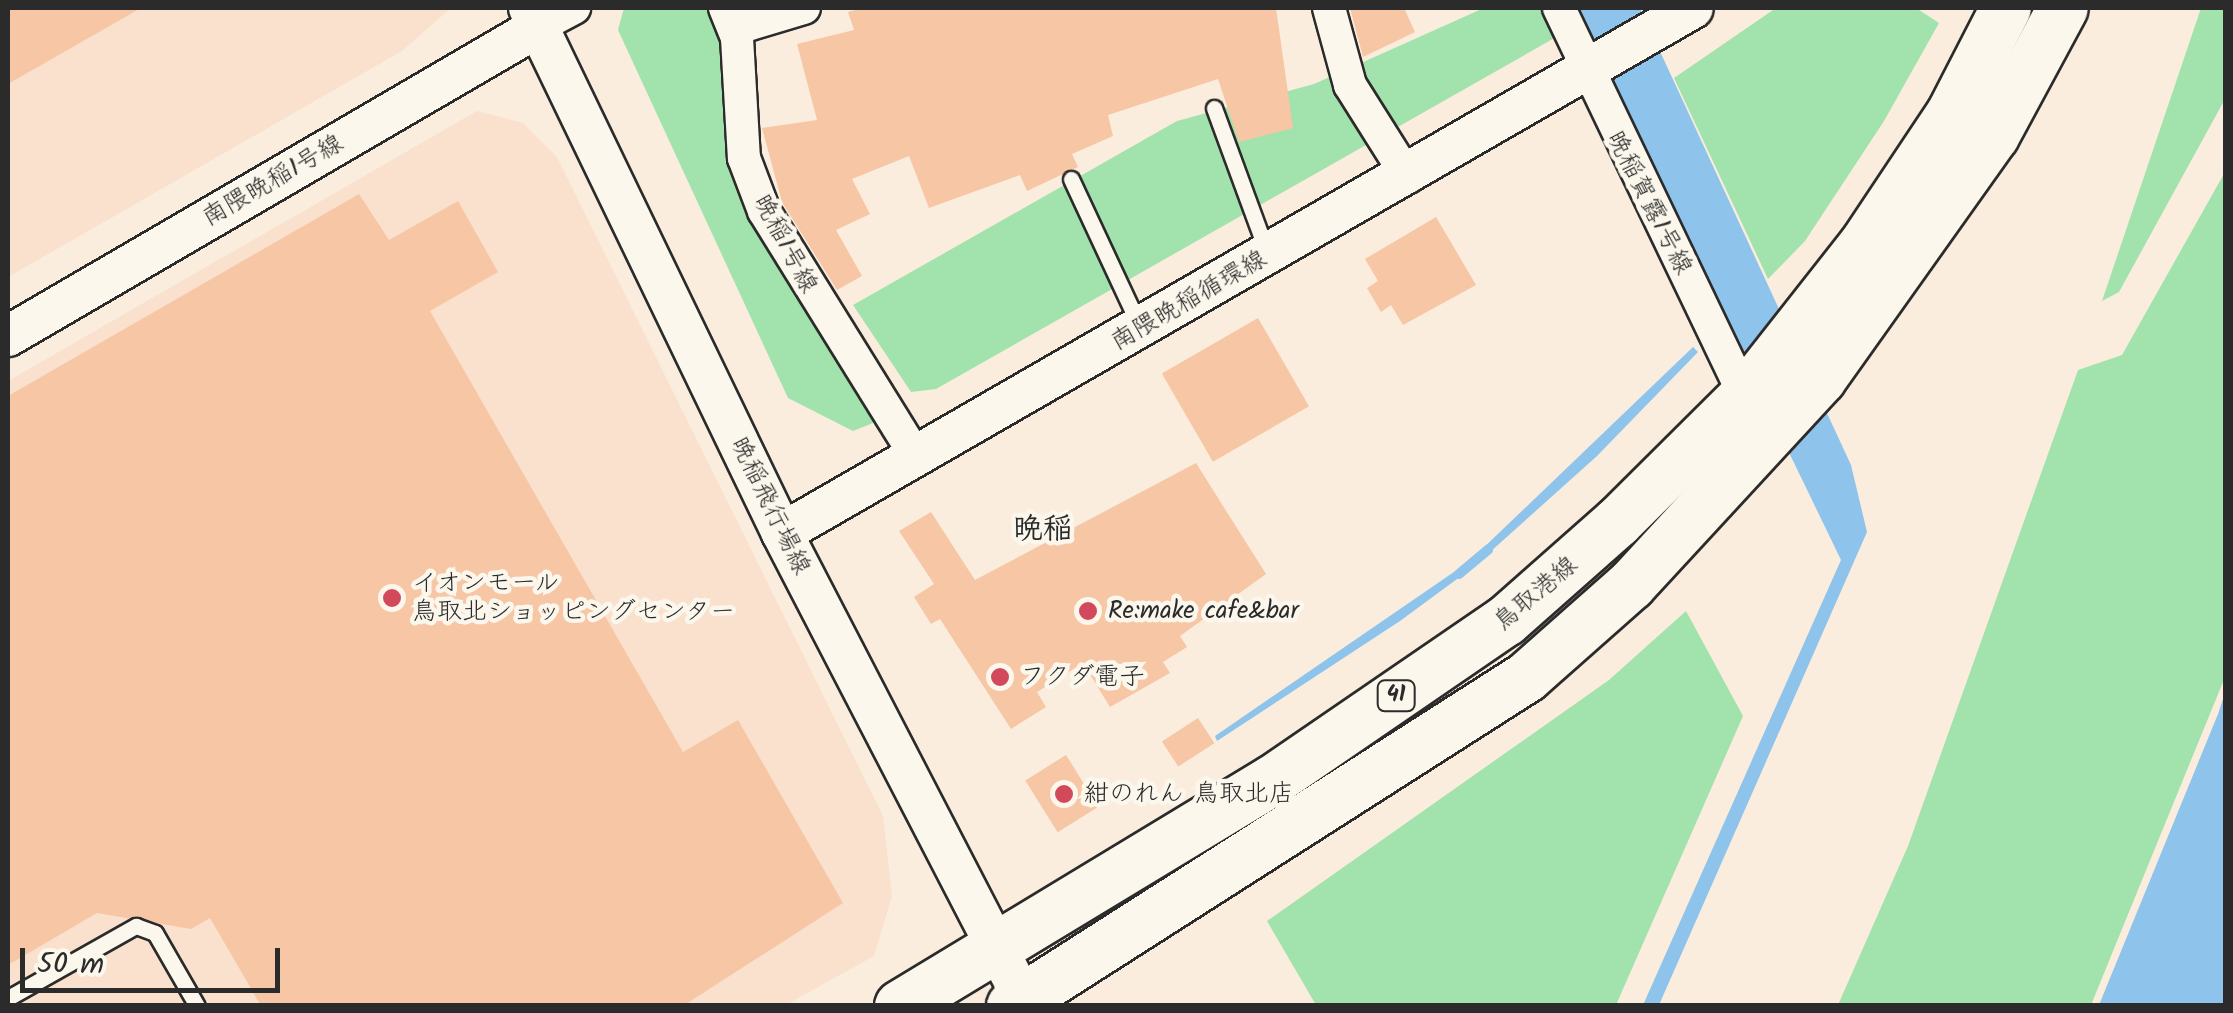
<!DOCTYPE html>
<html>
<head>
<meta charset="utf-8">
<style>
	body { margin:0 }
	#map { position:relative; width:2233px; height:1013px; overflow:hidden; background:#faedde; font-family:Kalam,"Klee One",sans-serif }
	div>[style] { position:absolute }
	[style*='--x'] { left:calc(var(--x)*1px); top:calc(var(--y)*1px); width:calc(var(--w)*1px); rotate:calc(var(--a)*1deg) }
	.built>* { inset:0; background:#f9e1cd }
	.green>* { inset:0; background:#a2e2ac }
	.water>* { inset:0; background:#8ec4ec }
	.stream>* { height:10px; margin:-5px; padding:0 5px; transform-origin:5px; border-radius:5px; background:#8ec4ec }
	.building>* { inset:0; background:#f6c6a5; transform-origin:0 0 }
	.roads { filter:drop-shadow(2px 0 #2b2b2b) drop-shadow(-2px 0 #2b2b2b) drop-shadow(0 2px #2b2b2b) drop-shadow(0 -2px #2b2b2b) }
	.service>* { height:15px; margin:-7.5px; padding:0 7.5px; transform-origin:7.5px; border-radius:7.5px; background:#fbf7ec }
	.minor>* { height:32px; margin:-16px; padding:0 16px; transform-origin:16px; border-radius:16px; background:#fbf7ec }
	.tertiary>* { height:40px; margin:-20px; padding:0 20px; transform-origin:20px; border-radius:20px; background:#fbf7ec }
	.primary>* { height:50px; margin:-25px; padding:0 25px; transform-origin:25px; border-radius:25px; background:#fbf7ec }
	.dots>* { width:28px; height:28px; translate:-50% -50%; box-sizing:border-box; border:5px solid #fbf7ec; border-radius:50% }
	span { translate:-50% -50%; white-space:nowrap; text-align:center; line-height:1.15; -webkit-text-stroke:9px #fbf7ec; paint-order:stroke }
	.shield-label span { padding:2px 8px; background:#fbf7ec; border:2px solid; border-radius:8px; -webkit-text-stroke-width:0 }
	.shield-label { font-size:22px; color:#2b2b2b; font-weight:700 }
	.street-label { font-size:25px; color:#2b2b2b }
	.poi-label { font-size:25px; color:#2b2b2b }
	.left { translate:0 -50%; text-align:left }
	.quarter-label { font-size:30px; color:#2b2b2b; font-weight:700 }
	.frame { position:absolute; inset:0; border:10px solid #2b2b2b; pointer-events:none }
	.scale { position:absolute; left:20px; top:948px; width:260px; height:45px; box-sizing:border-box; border:5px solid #2b2b2b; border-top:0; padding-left:12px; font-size:30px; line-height:35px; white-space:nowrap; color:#2b2b2b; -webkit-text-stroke:8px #fbf7ec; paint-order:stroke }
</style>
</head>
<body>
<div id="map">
	<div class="built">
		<div style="clip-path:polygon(8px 8px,451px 8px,402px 51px,8px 277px)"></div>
		<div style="clip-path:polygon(477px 111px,523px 123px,557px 157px,883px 816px,892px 896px,874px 956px,786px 1005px,8px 1005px,8px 381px)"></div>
	</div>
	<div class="green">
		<div style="clip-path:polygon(624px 8px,709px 8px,722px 41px,730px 159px,873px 409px,873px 423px,853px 431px,788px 398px,618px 30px)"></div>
		<div style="clip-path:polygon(1484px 8px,1547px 8px,1558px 36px,936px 389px,911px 392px,853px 305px,1177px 121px,1314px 84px)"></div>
		<div style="clip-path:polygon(1776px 8px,1916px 8px,1939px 23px,1884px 121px,1805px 241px,1768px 279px,1674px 78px)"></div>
		<div style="clip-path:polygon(2201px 8px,2225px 8px,2225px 99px,2119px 292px,2102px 301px)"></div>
		<div style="clip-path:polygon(2225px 172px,2225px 677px,2091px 1005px,1838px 1005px,1908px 846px,2078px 370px,2122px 355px)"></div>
		<div style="clip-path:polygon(1686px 611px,1743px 716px,1616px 1005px,1316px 1005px,1267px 921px,1609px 680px)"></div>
	</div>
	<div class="water">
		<div style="clip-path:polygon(1574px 8px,1640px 8px,1851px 465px,1867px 532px,1659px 1005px,1643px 1005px,1841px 560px)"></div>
		<div style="clip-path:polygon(1693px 347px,1698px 352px,1597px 456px,1490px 552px,1478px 553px)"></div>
		<div style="clip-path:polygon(1467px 563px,1472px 568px,1400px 621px,1217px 741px,1215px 736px)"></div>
		<div style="clip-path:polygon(2225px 693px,2225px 1005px,2099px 1005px,2218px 714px)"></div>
	</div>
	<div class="stream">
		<div style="--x:1459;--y:574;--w:38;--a:-40"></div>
	</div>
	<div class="building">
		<div style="clip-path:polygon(8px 8px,141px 8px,8px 84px)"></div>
		<div style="clip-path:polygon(863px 8px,1276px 8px,1293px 128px,1239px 142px,1218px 79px,1108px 115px,1113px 136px,1072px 154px,1078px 167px,1027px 191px,1020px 175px,929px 208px,909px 156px,852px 179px,870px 214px,836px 230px,862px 276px,837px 290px,782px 202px,762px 128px,817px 120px,797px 44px,854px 30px,848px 12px)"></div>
		<div style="clip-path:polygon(1350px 8px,1404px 8px,1415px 32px,1363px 57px)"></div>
		<div style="clip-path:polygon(359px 194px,389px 240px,458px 201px,498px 272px,430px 311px,683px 752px,738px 720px,843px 903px,683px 1006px,261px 1006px,210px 918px,191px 929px,97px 913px,8px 965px,8px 396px)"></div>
		<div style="clip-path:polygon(1436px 217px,1476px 285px,1403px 325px,1391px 305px,1381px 312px,1367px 288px,1378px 281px,1365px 259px)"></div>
		<div style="left:1258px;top:318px;width:102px;height:111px;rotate:60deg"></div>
		<div style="clip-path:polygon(1196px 463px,1266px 574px,1180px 636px,1187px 647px,1163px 662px,1170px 673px,1110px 707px,1083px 663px,1037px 692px,1046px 707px,1011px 729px,940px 619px,931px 624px,914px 597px,934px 584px,899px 531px,931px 512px,975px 580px)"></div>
		<div style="left:1198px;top:718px;width:30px;height:43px;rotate:57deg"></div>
		<div style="left:1066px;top:755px;width:61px;height:48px;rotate:58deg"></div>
	</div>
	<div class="roads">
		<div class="service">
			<div style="--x:1214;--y:108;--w:150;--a:69.8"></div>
			<div style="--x:1071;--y:179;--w:161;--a:65"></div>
			<div style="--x:8;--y:998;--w:147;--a:-29.4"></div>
			<div style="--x:136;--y:926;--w:20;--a:20"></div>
			<div style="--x:155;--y:933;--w:84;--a:60.1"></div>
		</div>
		<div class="minor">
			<div style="--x:725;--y:8;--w:32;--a:68"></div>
			<div style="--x:737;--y:38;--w:120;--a:86.7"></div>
			<div style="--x:744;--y:158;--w:57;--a:69.3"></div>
			<div style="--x:764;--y:211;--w:288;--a:58.2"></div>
			<div style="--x:1329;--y:8;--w:80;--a:74.7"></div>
			<div style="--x:1350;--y:85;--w:109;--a:57.8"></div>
			<div style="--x:1559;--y:8;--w:430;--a:64.4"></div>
			<div style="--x:538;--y:27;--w:41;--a:-27.8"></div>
			<div style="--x:734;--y:29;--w:73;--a:-16.7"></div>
		</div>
		<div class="tertiary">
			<div style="--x:529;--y:8;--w:583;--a:64.27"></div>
			<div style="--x:782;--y:533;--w:533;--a:62.62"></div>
			<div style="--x:8;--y:336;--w:613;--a:-30.24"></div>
			<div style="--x:782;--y:533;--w:1051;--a:-29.95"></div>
		</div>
		<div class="primary">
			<div style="--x:900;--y:1006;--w:435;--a:-31.2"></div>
			<div style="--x:1272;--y:781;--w:283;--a:-34.4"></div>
			<div style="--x:1506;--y:621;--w:149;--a:-41.5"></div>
			<div style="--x:1618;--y:522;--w:179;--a:-44.8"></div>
			<div style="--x:1745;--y:396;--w:192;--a:-51.8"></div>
			<div style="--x:1864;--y:245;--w:159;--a:-56.3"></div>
			<div style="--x:1952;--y:113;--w:118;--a:-62.8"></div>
			<div style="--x:1012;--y:1006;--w:611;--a:-32.57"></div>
			<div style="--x:1527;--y:677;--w:139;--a:-41.5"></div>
			<div style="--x:1631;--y:585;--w:280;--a:-47.3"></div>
			<div style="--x:1821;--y:379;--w:298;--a:-54.6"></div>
			<div style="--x:1994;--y:136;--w:145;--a:-61.7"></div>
		</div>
	</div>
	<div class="dots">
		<div style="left:392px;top:598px;background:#d1495b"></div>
		<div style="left:1088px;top:611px;background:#d1495b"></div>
		<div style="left:1000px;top:677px;background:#d1495b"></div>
		<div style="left:1064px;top:794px;background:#d1495b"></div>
	</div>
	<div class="shield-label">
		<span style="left:1396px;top:696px">41</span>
	</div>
	<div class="street-label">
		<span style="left:273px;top:181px;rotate:-30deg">南隈晩稲1号線</span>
		<span style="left:1649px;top:203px;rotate:63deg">晩稲賀露1号線</span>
		<span style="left:785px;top:244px;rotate:62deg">晩稲1号線</span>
		<span style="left:1189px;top:301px;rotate:-30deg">南隈晩稲循環線</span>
		<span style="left:770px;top:506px;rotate:64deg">晩稲飛行場線</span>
		<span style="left:1536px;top:594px;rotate:-40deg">鳥取港線</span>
	</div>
	<div class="poi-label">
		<span class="left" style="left:412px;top:598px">イオンモール<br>鳥取北ショッピングセンター</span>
		<span class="left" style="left:1108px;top:611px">Re:make cafe&amp;bar</span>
		<span class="left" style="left:1020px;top:677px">フクダ電子</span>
		<span class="left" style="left:1084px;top:794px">紺のれん 鳥取北店</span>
	</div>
	<div class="quarter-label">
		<span style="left:1043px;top:530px">晩稲</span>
	</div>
	<div class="frame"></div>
	<div class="scale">50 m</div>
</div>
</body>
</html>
